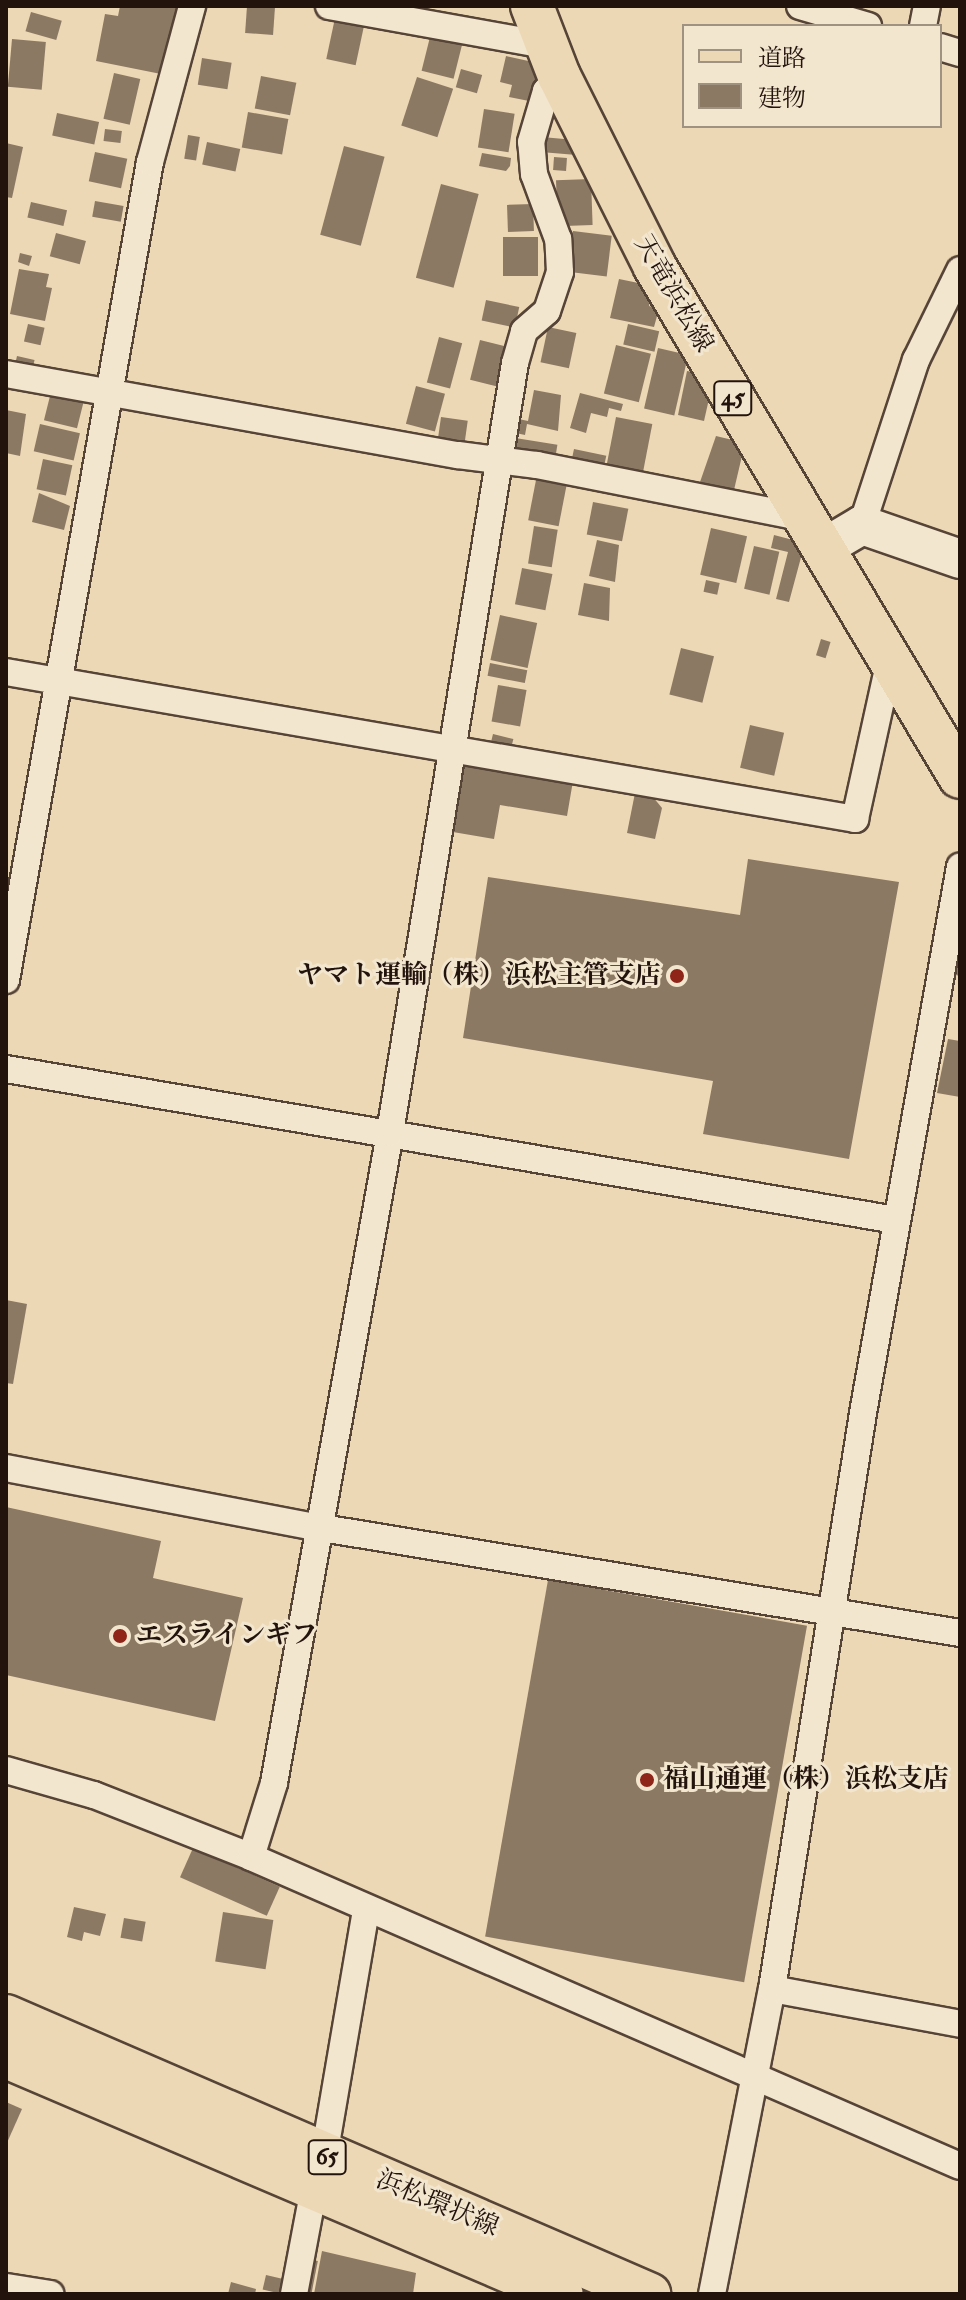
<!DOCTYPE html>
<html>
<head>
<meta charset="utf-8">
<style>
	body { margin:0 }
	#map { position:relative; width:966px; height:2300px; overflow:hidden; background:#edd8b5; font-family:"IM FELL Double Pica","Noto Serif JP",serif }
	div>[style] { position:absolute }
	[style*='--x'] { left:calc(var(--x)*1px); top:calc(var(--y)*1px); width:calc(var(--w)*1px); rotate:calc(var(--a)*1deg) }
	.building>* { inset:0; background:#8c7964; transform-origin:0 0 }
	.roads { filter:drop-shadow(2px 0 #564437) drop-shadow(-2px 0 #564437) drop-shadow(0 2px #564437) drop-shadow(0 -2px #564437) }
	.street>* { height:26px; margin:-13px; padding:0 13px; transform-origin:13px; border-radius:13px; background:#f3e6cf }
	.secondary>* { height:38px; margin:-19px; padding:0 19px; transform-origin:19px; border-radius:19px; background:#f3e6cf }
	.primary>* { height:42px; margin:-21px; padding:0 21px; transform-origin:21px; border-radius:21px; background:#edd8b5 }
	.dots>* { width:22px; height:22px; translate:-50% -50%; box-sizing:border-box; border:4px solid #f3e6cf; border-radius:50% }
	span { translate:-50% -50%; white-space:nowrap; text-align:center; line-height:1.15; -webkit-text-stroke:6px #f3e6cf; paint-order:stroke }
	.shield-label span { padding:2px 6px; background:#f3e6cf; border:2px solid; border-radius:6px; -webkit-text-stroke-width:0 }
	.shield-label { font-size:24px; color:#23130d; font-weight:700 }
	.street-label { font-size:26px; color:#23130d }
	.poi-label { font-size:26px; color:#23130d; font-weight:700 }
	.right { translate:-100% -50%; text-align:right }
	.left { translate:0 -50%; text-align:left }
	.frame { position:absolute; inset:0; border:8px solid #23130d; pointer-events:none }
	.legend { position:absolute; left:682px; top:24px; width:260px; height:104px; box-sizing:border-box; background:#f3e6cf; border:2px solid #a09281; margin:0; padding:10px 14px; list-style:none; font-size:24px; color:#23130d }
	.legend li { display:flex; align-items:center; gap:16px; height:40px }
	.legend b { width:40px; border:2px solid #a09281 }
</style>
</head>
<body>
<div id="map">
	<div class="building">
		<div style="clip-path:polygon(120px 6px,180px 6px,166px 75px,96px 61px,105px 14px,118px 16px)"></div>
		<div style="left:247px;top:6px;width:28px;height:27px;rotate:4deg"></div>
		<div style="left:31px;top:12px;width:32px;height:20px;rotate:16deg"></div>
		<div style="left:335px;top:18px;width:30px;height:42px;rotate:12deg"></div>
		<div style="left:431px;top:33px;width:33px;height:39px;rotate:14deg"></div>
		<div style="left:12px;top:39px;width:34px;height:48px;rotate:5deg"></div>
		<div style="clip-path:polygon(506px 56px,542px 64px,534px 102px,509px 97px,512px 85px,500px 82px)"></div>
		<div style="left:202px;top:58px;width:30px;height:27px;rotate:9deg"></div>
		<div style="left:461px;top:69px;width:22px;height:19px;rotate:16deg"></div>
		<div style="left:114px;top:73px;width:27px;height:47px;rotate:13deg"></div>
		<div style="left:261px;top:76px;width:36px;height:33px;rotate:11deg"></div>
		<div style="left:417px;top:77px;width:38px;height:51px;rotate:18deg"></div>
		<div style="left:484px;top:109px;width:31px;height:39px;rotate:9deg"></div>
		<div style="left:248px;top:112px;width:41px;height:36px;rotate:10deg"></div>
		<div style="left:57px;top:113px;width:43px;height:23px;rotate:12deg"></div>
		<div style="left:105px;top:129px;width:17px;height:12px;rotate:7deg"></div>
		<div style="left:188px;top:135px;width:12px;height:24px;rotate:9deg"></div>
		<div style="left:542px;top:137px;width:36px;height:15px;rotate:5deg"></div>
		<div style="left:207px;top:142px;width:34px;height:23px;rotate:12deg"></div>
		<div style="clip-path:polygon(6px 143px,23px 147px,12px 198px,6px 197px)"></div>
		<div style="left:344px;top:146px;width:42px;height:92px;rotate:15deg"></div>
		<div style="left:95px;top:152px;width:33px;height:30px;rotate:12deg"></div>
		<div style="clip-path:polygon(482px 153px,511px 158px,510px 166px,506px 171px,479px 166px)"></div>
		<div style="left:554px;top:157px;width:13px;height:13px;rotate:4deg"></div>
		<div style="left:591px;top:179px;width:46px;height:35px;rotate:88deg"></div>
		<div style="left:441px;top:184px;width:39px;height:97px;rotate:15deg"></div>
		<div style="left:95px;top:201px;width:29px;height:16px;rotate:10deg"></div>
		<div style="left:31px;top:202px;width:37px;height:16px;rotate:13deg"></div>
		<div style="left:533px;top:204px;width:27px;height:26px;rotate:88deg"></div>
		<div style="left:573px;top:231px;width:39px;height:41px;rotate:7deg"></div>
		<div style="left:56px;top:233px;width:31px;height:24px;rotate:15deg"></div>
		<div style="left:503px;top:237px;width:35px;height:39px"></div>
		<div style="clip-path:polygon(20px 253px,32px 256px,29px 266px,18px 262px)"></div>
		<div style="clip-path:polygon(19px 269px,49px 274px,46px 287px,52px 288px,45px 321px,10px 314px)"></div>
		<div style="clip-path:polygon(619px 279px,653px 286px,649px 306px,659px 309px,654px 327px,610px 318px)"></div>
		<div style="left:486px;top:300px;width:34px;height:21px;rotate:12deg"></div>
		<div style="left:28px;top:324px;width:17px;height:18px;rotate:13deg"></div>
		<div style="left:628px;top:324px;width:32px;height:21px;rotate:13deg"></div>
		<div style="left:548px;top:327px;width:29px;height:36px;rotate:12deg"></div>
		<div style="left:439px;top:337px;width:24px;height:47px;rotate:15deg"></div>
		<div style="left:480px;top:340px;width:30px;height:41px;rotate:14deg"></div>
		<div style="left:616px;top:345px;width:36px;height:50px;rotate:14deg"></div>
		<div style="left:658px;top:348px;width:31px;height:62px;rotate:13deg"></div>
		<div style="left:17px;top:356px;width:18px;height:9px;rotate:13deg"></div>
		<div style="clip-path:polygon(687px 371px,705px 374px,711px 390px,704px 421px,678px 415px)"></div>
		<div style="left:416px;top:386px;width:30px;height:39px;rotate:15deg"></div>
		<div style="clip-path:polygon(534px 390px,561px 395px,558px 431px,527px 424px,525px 435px,511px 432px,514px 418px,528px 421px)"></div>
		<div style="left:51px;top:392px;width:34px;height:29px;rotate:14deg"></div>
		<div style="clip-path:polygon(580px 393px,623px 404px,621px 411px,609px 408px,607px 417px,591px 413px,586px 433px,570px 428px)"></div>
		<div style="clip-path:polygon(6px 410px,26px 414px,20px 456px,6px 453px)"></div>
		<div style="left:441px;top:417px;width:27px;height:26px;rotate:8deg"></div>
		<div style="left:616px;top:417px;width:37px;height:50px;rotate:11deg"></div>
		<div style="left:40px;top:424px;width:41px;height:28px;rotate:13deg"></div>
		<div style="clip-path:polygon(716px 436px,745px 443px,734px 490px,700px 482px)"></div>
		<div style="left:509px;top:437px;width:49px;height:18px;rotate:9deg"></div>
		<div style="left:574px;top:449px;width:33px;height:17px;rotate:12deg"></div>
		<div style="left:43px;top:459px;width:30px;height:31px;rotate:12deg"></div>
		<div style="left:536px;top:480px;width:31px;height:41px;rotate:11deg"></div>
		<div style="clip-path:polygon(39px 493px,70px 506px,64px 530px,32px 522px)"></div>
		<div style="left:593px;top:502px;width:36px;height:33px;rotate:11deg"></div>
		<div style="left:534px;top:526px;width:24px;height:38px;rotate:9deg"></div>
		<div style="left:711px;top:528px;width:37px;height:48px;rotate:13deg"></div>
		<div style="clip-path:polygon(774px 535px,797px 541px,803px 550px,789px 602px,776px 599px,788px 552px,771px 548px)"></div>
		<div style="clip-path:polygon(597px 540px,619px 545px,615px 582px,589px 576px)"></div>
		<div style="left:754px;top:546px;width:26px;height:44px;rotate:13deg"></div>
		<div style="left:522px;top:568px;width:31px;height:37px;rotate:11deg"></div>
		<div style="left:706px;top:580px;width:14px;height:12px;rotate:12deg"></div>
		<div style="clip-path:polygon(584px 583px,610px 588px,609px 621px,578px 615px)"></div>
		<div style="left:500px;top:615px;width:38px;height:46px;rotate:12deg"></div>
		<div style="left:821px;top:639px;width:10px;height:17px;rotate:17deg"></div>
		<div style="left:681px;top:648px;width:34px;height:48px;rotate:14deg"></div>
		<div style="left:490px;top:663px;width:38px;height:13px;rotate:11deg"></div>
		<div style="left:498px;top:685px;width:29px;height:37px;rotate:10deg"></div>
		<div style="left:750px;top:725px;width:35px;height:44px;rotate:13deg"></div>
		<div style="left:493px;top:734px;width:21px;height:10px;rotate:14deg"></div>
		<div style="clip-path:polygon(459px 761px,573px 781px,567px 816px,500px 805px,494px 839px,447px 831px)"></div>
		<div style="clip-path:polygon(635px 793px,653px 797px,662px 808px,655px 839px,627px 833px)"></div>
		<div style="clip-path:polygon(748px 859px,899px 882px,849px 1159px,703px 1134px,713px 1081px,463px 1038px,488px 877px,740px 915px)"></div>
		<div style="clip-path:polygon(957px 944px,960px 945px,960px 976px,951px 974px)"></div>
		<div style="clip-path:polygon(948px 1039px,960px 1041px,960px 1097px,937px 1093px)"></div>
		<div style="clip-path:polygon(6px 1300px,27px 1304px,13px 1384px,6px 1383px)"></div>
		<div style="clip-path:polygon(6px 1507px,161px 1541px,153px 1578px,243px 1598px,215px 1721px,6px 1675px)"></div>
		<div style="left:548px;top:1580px;width:263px;height:362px;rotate:10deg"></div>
		<div style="left:193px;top:1848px;width:95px;height:32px;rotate:24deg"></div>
		<div style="clip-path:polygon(74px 1907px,106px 1914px,100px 1936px,84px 1932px,82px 1941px,67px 1937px)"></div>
		<div style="left:223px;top:1912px;width:51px;height:50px;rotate:9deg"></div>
		<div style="left:124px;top:1918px;width:22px;height:20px;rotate:10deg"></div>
		<div style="clip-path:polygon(6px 2102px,22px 2109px,6px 2145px)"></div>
		<div style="clip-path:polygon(322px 2251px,416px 2273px,413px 2294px,314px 2294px)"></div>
		<div style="left:308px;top:2259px;width:10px;height:36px;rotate:11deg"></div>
		<div style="left:266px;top:2275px;width:22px;height:15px;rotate:13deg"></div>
		<div style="clip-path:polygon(231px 2282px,256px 2289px,255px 2294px,228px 2294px)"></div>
	</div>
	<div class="roads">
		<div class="street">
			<div style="--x:329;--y:6;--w:219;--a:10.2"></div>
			<div style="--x:800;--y:6;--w:71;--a:16.4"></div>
			<div style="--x:923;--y:26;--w:20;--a:-79"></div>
			<div style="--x:940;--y:47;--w:21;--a:17"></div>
			<div style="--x:6;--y:374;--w:459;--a:10.2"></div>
			<div style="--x:458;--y:455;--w:80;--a:7.2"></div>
			<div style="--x:537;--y:465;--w:273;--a:11.2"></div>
			<div style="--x:862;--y:525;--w:174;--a:-71.9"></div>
			<div style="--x:916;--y:360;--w:100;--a:-63.9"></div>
			<div style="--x:6;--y:672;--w:862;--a:9.82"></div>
			<div style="--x:855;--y:819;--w:163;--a:-77.6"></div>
			<div style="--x:6;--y:980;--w:831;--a:-80.02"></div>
			<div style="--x:150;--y:162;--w:162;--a:-74.9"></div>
			<div style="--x:6;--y:1069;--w:903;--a:9.63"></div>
			<div style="--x:6;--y:1468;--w:316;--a:10.8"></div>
			<div style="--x:316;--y:1527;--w:653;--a:9.35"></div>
			<div style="--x:6;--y:1770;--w:91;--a:15.9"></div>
			<div style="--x:94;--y:1795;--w:169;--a:21.5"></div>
			<div style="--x:251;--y:1857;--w:773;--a:23.55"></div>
			<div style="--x:251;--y:1857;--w:77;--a:-72.7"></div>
			<div style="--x:274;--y:1783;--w:660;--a:-79.88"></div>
			<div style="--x:390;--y:1133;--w:780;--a:-80.78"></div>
			<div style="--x:515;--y:363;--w:33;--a:-74"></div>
			<div style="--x:524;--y:331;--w:30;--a:-41"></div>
			<div style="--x:547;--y:311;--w:41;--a:-71.6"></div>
			<div style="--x:560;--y:272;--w:33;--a:-93"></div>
			<div style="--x:558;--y:239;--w:69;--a:-110.3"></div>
			<div style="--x:534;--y:174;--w:32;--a:-95"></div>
			<div style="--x:531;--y:142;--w:53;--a:-73.6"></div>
			<div style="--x:546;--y:91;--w:20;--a:-49"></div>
			<div style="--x:772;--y:1989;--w:191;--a:10.5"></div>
			<div style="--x:324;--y:2156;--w:250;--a:-80.3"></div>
			<div style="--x:6;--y:2287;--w:45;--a:9"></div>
			<div style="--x:294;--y:2294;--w:108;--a:-79.3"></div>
			<div style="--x:712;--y:2294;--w:311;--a:-78.9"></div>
			<div style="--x:772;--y:1989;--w:583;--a:-81.02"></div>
			<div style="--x:863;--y:1413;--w:555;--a:-79.93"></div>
		</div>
		<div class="secondary">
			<div style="--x:825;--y:547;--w:43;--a:-30.7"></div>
			<div style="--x:862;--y:525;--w:104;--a:19.1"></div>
		</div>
		<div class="primary">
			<div style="--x:532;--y:6;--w:75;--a:68.9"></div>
			<div style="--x:559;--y:76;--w:214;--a:63.3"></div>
			<div style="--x:655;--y:267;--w:594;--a:59.12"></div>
			<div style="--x:6;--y:2016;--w:701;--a:23.38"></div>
			<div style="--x:6;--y:2057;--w:604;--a:23.09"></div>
		</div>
	</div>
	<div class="dots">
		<div style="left:677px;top:976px;background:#8f2418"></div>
		<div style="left:120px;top:1636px;background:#8f2418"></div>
		<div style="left:647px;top:1780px;background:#8f2418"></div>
	</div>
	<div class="shield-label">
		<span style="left:733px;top:398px">45</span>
		<span style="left:327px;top:2157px">65</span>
	</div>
	<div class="street-label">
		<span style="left:673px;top:294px;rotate:60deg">天竜浜松線</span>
		<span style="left:437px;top:2204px;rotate:23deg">浜松環状線</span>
	</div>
	<div class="poi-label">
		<span class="right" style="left:661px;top:976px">ヤマト運輸（株）浜松主管支店</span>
		<span class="left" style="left:136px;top:1636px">エスラインギフ</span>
		<span class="left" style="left:663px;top:1780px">福山通運（株）浜松支店</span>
	</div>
	<div class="frame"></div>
	<ul class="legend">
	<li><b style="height:10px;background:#edd8b5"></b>道路</li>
	<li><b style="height:22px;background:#8c7964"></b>建物</li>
	</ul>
</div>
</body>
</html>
